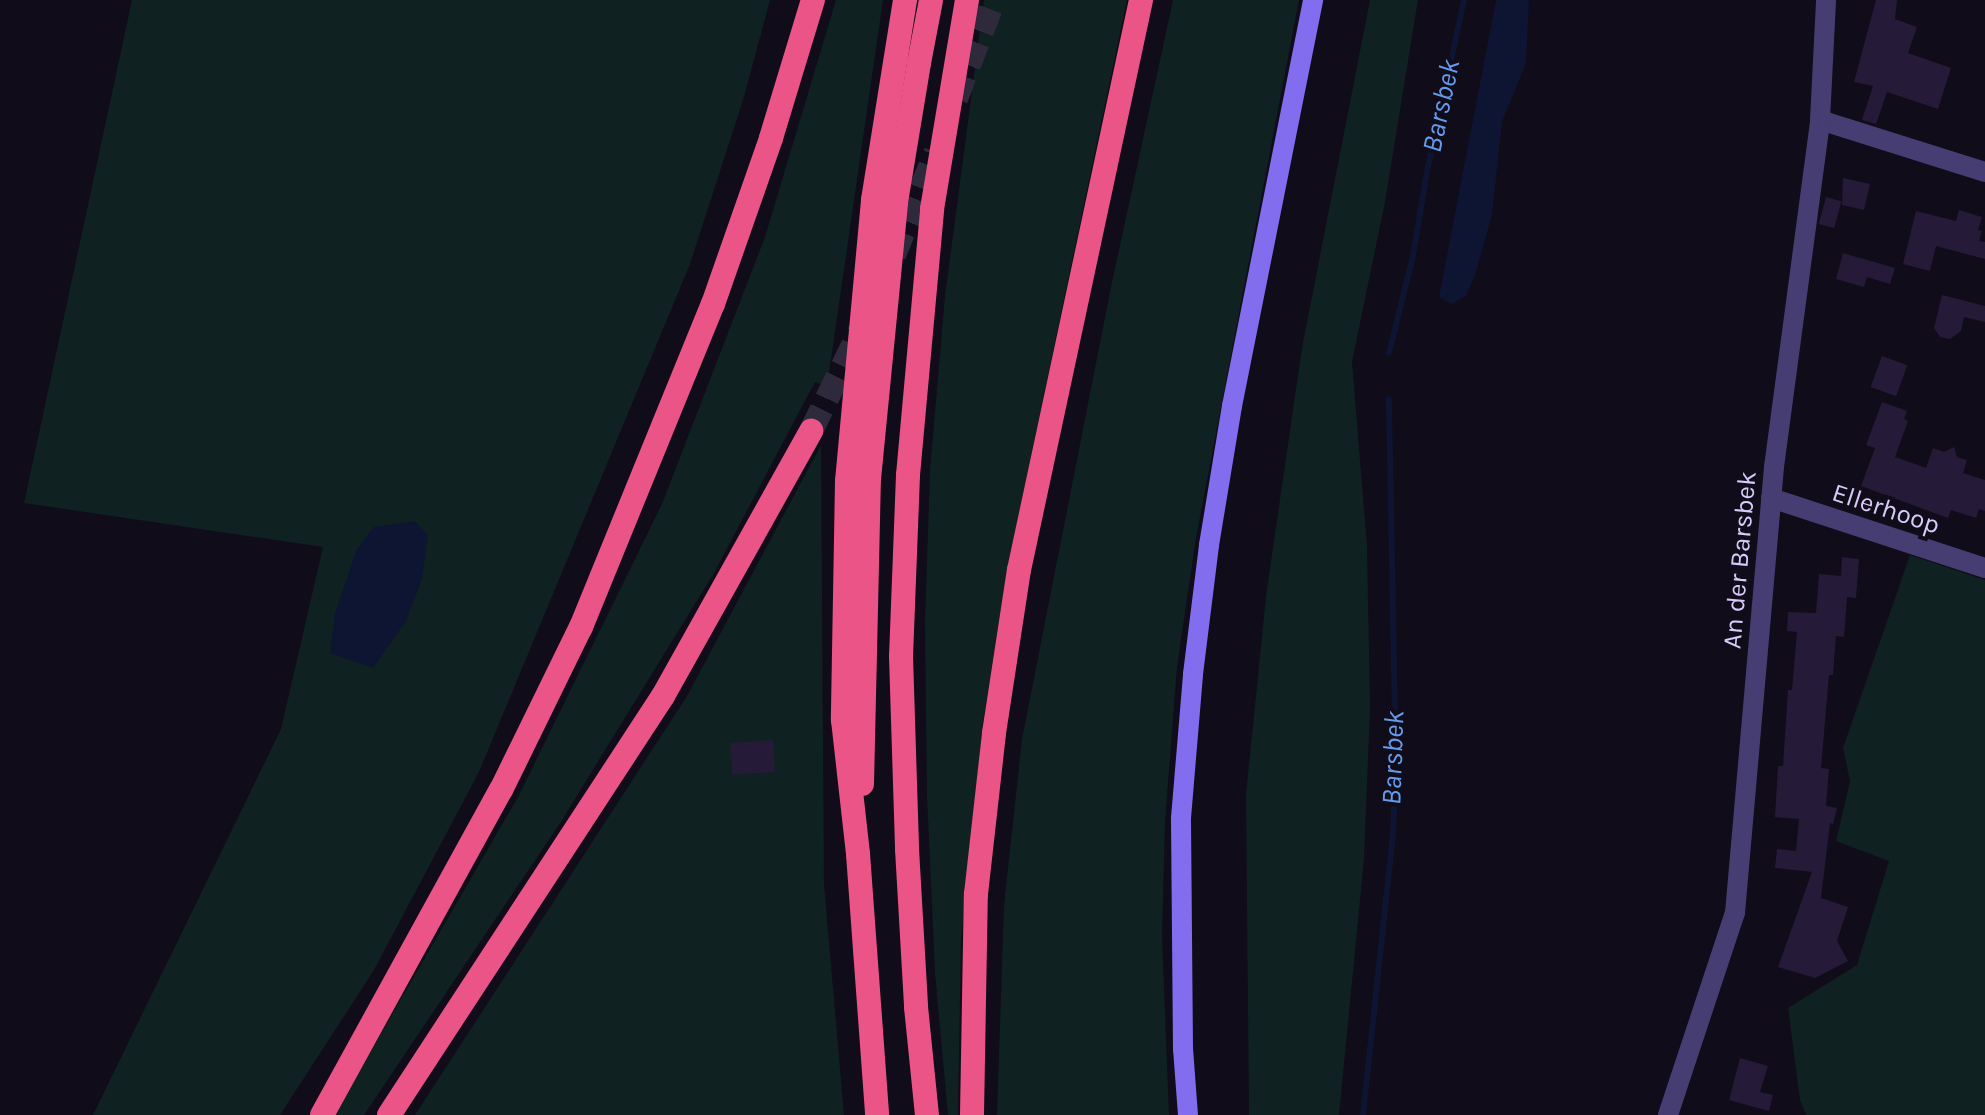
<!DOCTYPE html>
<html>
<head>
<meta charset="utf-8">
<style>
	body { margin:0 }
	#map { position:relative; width:1985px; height:1115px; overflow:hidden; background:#100c19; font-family:Karla,sans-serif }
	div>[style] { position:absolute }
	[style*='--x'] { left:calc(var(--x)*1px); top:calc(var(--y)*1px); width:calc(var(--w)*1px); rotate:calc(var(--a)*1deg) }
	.green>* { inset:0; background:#102122 }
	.water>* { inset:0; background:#0d1532 }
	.stream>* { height:6px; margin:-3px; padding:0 3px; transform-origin:3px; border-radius:3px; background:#0d1532 }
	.building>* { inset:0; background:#251b38; transform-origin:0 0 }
	.highway-tunnel>* { height:24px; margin-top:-12px; transform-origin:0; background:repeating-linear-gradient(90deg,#2e293b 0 24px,transparent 0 36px) }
	.street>* { height:20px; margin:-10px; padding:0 10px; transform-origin:10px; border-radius:10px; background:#463d73 }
	.secondary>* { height:20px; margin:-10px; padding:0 10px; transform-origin:10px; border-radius:10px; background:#826dee }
	.highway>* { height:24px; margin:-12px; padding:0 12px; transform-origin:12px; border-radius:12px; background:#eb5487 }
	.highway-bridge>* { height:24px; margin:-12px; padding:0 12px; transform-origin:12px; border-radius:12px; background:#eb5487 }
	span { translate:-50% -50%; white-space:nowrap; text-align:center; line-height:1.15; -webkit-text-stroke:8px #100c19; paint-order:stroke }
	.street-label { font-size:26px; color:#d7cbf9 }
	.water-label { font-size:28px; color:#659bed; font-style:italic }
</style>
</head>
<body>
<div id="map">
	<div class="green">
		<div style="clip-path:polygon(132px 0,770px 0,744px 97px,690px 264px,479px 772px,374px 970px,280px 1115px,93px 1115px,281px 729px,323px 547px,24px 503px)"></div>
		<div style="clip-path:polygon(836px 0,883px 0,827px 387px,815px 382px,714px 573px,562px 820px,364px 1115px,334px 1115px,518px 797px,662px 504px,765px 237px)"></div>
		<div style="clip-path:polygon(984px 0,1127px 0,1007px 570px,983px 722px,961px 939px,958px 1115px,948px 1115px,935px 973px,927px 795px,925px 622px,930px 470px,945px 296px)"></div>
		<div style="clip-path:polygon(1173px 0,1299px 0,1196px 538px,1177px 667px,1165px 822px,1162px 936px,1169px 1115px,997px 1115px,1004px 905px,1022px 739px,1111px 287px)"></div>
		<div style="clip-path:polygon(1370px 0,1418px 0,1385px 202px,1352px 362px,1367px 546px,1370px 709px,1364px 859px,1339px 1115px,1249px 1115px,1246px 795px,1266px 596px,1302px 348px)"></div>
		<div style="clip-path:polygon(821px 445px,824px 884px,844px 1115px,415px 1115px,687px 696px)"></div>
		<div style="clip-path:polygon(1910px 555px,1985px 580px,1985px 1115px,1806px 1115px,1800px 1100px,1788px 1008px,1857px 965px,1889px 861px,1836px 841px,1850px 781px,1843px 748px)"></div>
	</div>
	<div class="water">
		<div style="clip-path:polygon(1496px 0,1529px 0,1526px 63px,1502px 122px,1492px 215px,1475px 275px,1466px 296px,1452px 304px,1439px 297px)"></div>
		<div style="clip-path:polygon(415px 521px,428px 535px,422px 579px,406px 621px,373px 668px,330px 653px,335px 613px,357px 549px,374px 527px)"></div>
	</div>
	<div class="stream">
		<div style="--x:1389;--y:353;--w:100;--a:-76.1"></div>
		<div style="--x:1413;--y:256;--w:86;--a:-80.6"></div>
		<div style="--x:1427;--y:171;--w:175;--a:-77.8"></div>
		<div style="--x:1363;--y:1115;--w:283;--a:-83.9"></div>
		<div style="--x:1393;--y:834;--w:64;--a:-87.3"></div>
		<div style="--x:1396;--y:770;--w:371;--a:-91.1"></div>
	</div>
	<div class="building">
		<div style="clip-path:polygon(1876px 0,1897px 0,1895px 19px,1917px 27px,1908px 53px,1951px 68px,1938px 109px,1887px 92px,1876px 124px,1862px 120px,1873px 86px,1854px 82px)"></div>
		<div style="clip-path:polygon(1843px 178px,1870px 184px,1864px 210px,1842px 205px)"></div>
		<div style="left:1826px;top:197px;width:16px;height:28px;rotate:15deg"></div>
		<div style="clip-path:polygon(1959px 210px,1982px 217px,1978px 230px,1982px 231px,1979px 241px,1985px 242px,1985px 259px,1936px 246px,1930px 271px,1903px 264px,1916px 211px,1956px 221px)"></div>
		<div style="clip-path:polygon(1843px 253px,1895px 268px,1890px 284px,1867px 277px,1864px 287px,1836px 279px)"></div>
		<div style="clip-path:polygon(1942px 295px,1985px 306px,1985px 322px,1964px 317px,1961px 331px,1950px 339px,1940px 337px,1934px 328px)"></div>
		<div style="left:1882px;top:356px;width:27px;height:33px;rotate:20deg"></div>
		<div style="clip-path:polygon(1882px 402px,1907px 411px,1904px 419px,1908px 421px,1895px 457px,1926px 468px,1933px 448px,1944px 452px,1954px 447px,1957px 457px,1967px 460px,1963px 473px,1985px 480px,1985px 511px,1979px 509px,1976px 518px,1951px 510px,1948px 518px,1861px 486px,1875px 448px,1866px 445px)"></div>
		<div style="clip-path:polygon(1842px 557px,1859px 559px,1856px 598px,1847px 597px,1844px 637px,1836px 636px,1833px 675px,1829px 675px,1821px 768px,1829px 769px,1826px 806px,1837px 808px,1833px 824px,1830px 823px,1821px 898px,1848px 907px,1837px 941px,1848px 961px,1815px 978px,1778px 967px,1812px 872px,1775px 868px,1777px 849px,1796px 851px,1799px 819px,1775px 817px,1778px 766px,1783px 766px,1788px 690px,1792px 690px,1797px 632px,1787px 631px,1788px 612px,1816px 613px,1819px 574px,1841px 576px)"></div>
		<div style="left:773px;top:740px;width:32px;height:43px;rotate:86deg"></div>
		<div style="clip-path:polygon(1740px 1058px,1768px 1066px,1760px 1092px,1773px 1095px,1769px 1111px,1729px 1100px)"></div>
	</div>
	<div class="highway-tunnel">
		<div style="--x:956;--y:99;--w:106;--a:-69"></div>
		<div style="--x:894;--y:255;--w:111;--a:-67.8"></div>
		<div style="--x:811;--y:431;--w:114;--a:-63.9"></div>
	</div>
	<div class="street">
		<div style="--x:1820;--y:120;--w:173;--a:17.5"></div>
		<div style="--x:1771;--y:498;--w:225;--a:18.1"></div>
		<div style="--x:1668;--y:1115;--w:213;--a:-71.7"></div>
		<div style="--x:1735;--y:913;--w:448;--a:-85"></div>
		<div style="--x:1774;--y:467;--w:350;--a:-82.4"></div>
		<div style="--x:1820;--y:120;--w:120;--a:-87.1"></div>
	</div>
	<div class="secondary">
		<div style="--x:1188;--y:1115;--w:66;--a:-94.3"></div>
		<div style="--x:1183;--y:1049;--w:231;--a:-90.5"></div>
		<div style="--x:1181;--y:818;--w:144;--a:-85.2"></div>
		<div style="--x:1193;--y:674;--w:130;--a:-82.9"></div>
		<div style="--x:1209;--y:545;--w:141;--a:-80.6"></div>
		<div style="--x:1232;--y:406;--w:414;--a:-78.7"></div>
	</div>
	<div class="highway">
		<div style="--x:919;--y:63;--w:64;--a:-79.2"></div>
		<div style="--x:873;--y:200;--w:203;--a:-80.9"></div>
		<div style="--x:908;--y:475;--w:181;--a:92.2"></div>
		<div style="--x:901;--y:656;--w:193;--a:88.2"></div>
		<div style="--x:907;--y:849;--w:158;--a:86.7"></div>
		<div style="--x:916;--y:1007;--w:109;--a:84.2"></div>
		<div style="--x:847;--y:481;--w:239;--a:91"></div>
		<div style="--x:843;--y:720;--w:135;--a:83.6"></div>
		<div style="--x:858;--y:854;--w:262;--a:85.8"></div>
		<div style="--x:862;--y:784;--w:305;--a:-88.7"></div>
		<div style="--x:322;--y:1115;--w:371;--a:-61.2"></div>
		<div style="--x:501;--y:790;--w:182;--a:-63.9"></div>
		<div style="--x:581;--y:627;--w:349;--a:-67.8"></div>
		<div style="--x:713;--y:304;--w:176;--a:-70.7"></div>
		<div style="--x:771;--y:138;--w:144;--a:-73.1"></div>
		<div style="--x:389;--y:1115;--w:501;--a:-56.82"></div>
		<div style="--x:663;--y:696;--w:304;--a:-60.8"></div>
		<div style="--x:972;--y:1115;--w:221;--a:-89"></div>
		<div style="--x:976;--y:894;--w:162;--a:-83.6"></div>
		<div style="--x:994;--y:733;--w:165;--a:-81.3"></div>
		<div style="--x:1019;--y:570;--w:583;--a:-77.92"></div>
	</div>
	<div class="highway-bridge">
		<div style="--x:908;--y:475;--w:267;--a:-84.8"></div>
		<div style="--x:932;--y:209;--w:212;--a:-80.5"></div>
		<div style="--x:869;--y:479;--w:278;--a:-84.4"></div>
		<div style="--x:896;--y:202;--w:141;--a:-80.6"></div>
		<div style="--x:847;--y:481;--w:282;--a:-84.7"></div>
	</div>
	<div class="street-label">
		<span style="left:1886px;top:509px;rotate:18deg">Ellerhoop</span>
		<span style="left:1740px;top:560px;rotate:-85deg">An der Barsbek</span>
	</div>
	<div class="water-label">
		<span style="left:1441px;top:106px;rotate:-78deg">Barsbek</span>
		<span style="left:1393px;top:758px;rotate:-88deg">Barsbek</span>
	</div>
</div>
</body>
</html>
